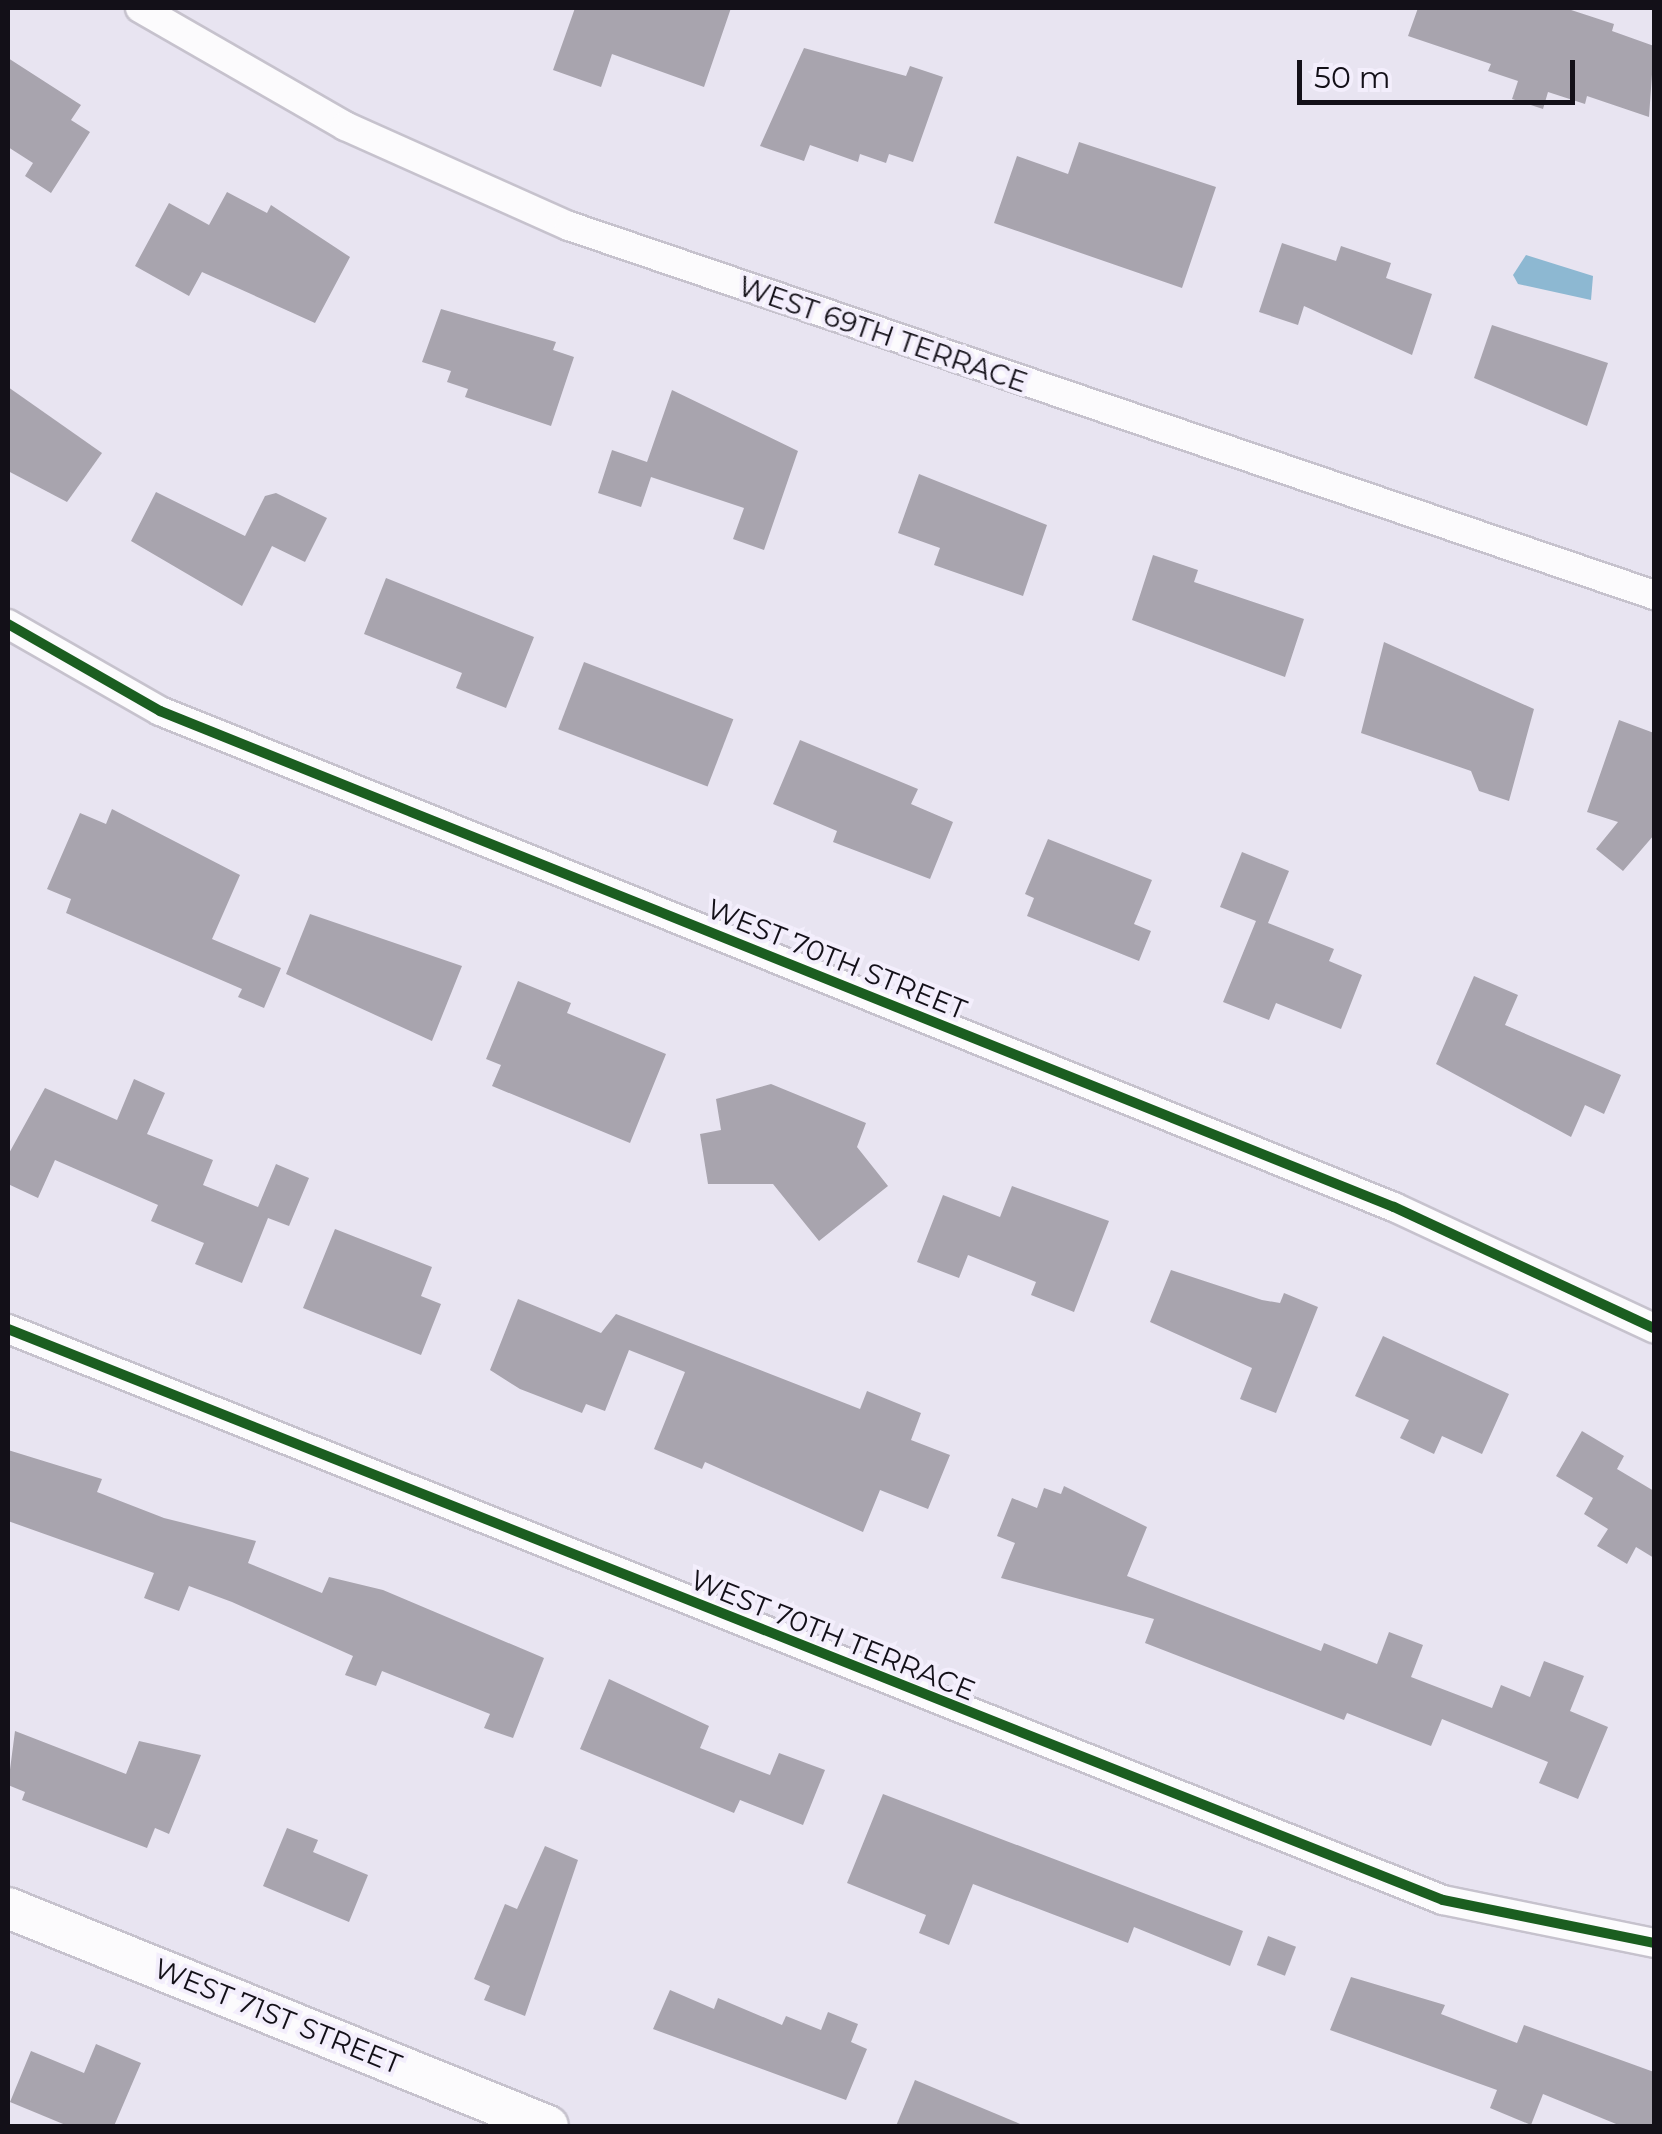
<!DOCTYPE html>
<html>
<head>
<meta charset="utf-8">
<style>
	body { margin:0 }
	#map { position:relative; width:1662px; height:2134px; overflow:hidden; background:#e8e4f1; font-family:Montserrat,sans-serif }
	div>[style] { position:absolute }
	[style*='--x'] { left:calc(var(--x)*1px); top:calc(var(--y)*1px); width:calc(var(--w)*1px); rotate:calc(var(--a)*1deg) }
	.water>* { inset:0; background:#8db8d2 }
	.building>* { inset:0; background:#a8a4ae; transform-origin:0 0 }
	.roads { filter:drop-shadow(2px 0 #c6c2cd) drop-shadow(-2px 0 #c6c2cd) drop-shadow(0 2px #c6c2cd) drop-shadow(0 -2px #c6c2cd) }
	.street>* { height:28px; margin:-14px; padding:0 14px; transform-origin:14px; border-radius:14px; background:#fcfbfd }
	.secondary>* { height:40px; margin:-20px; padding:0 20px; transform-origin:20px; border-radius:20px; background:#fcfbfd }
	.cycleway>* { height:10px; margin:-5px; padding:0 5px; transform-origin:5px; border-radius:5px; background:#1b5e20 }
	span { translate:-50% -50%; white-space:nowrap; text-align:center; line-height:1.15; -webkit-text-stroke:8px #f3eefc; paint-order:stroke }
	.street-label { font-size:28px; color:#131018 }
	.frame { position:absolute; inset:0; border:10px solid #131018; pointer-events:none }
	.scale { position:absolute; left:1297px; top:60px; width:278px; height:45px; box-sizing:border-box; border:5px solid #131018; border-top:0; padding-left:12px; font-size:30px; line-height:35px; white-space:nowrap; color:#131018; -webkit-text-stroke:8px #f3eefc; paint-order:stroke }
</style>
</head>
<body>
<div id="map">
	<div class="water">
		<div style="clip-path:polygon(1526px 255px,1593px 276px,1591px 300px,1518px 284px,1513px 275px)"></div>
	</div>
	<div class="building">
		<div style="clip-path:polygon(575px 8px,731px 8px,704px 87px,612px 54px,601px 87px,553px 70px)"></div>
		<div style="clip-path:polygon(1418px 8px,1565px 8px,1614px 24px,1612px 31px,1654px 46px,1649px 117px,1587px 96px,1585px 104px,1548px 92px,1543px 109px,1512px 99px,1518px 81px,1488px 71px,1491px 64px,1408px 36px)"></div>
		<div style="clip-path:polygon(804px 48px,906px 76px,910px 66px,943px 77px,913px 162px,889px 154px,886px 163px,860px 154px,858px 162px,810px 145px,804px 161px,760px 146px)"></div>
		<div style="clip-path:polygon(8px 58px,81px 105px,71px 120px,90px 132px,51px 193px,25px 176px,33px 163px,8px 147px)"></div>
		<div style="clip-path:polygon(1079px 142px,1216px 187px,1182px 288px,994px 223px,1017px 156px,1068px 174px)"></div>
		<div style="clip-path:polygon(227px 192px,267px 213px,271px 205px,350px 257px,315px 323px,202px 272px,189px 296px,135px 266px,169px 203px,209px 225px)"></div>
		<div style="clip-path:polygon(1282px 243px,1336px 261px,1341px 246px,1391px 263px,1386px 278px,1432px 294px,1412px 355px,1304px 306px,1298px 325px,1259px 312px)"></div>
		<div style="clip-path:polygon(441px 309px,556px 342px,553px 350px,574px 357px,551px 426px,465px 397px,468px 389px,447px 382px,451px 371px,422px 362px)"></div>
		<div style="clip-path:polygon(1492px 325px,1608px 363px,1587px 426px,1474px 378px)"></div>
		<div style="clip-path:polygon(8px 387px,102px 453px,67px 502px,8px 471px)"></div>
		<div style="clip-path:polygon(672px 390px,798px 451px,764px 550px,733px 539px,744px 508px,651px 477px,641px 507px,598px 493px,612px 450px,647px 462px)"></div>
		<div style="clip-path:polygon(919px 474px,1047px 525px,1023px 596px,934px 565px,940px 548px,898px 533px)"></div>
		<div style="clip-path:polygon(156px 492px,245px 536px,265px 496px,276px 493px,327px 518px,305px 562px,272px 546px,242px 606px,131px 541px)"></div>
		<div style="clip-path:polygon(1153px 555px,1198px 570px,1194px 582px,1304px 619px,1285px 677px,1132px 620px)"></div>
		<div style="clip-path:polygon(386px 578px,534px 637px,506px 708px,456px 688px,462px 673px,364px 634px)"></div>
		<div style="clip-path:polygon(1384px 642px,1534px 709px,1509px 801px,1479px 791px,1471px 771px,1361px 733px)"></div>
		<div style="left:584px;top:662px;width:160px;height:72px;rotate:21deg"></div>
		<div style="clip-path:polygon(1619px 720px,1654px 733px,1654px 835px,1623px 871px,1596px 849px,1618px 822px,1587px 812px)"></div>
		<div style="clip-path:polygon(800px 740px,918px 789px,911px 804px,953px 822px,930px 879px,833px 842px,837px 831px,773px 804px)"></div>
		<div style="clip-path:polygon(112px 809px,240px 875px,212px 939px,281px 968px,264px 1008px,238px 997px,242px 989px,66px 913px,71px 899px,47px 889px,80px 813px,106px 824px)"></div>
		<div style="clip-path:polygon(1048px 839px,1152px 880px,1134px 924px,1151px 931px,1139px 961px,1027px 916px,1034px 898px,1025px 894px)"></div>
		<div style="clip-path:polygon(1242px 852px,1289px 871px,1268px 923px,1334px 949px,1329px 961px,1362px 975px,1341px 1029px,1276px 1003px,1269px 1020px,1223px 1002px,1256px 921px,1220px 907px)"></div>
		<div style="clip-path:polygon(310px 914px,462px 966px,432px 1041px,286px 974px)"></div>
		<div style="clip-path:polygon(1474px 976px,1518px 995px,1505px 1025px,1621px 1075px,1604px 1114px,1585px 1105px,1571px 1137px,1436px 1064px)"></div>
		<div style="clip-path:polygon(518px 981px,571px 1003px,567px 1013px,666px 1054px,630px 1143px,492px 1086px,501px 1065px,486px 1059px)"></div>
		<div style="clip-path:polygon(134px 1079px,165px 1093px,147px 1134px,213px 1160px,203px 1185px,258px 1207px,276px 1164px,309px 1178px,289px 1226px,268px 1218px,242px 1283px,195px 1264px,204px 1243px,151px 1221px,158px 1205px,55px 1160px,38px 1198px,8px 1184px,8px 1155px,45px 1088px,117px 1120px)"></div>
		<div style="clip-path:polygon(771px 1084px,866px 1123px,857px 1147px,888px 1186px,819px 1241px,773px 1184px,708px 1184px,700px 1134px,721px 1130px,716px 1099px)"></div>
		<div style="clip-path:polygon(1012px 1186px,1109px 1221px,1074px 1312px,1031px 1295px,1036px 1282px,968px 1255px,959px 1278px,917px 1262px,943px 1195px,1000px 1217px)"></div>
		<div style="clip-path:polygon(335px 1229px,432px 1267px,421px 1296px,441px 1304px,421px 1355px,303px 1308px)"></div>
		<div style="clip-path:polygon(1171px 1270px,1262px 1300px,1280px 1303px,1284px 1293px,1318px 1307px,1276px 1413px,1240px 1399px,1252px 1368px,1150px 1322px)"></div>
		<div style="clip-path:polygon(518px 1299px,601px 1333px,616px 1314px,860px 1409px,867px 1391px,921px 1413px,911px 1440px,950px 1455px,928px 1509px,880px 1490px,863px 1532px,705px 1462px,702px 1469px,654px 1449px,685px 1372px,629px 1350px,605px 1411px,586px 1404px,582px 1413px,520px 1389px,490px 1370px)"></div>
		<div style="clip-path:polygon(1383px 1336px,1509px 1394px,1482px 1454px,1442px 1436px,1434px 1454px,1400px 1438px,1409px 1420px,1355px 1396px)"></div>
		<div style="clip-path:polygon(1582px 1431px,1624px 1456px,1617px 1469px,1654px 1491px,1654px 1558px,1636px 1547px,1627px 1564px,1597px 1546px,1608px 1529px,1584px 1514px,1593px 1498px,1556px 1476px)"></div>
		<div style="clip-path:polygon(8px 1450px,102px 1479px,97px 1492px,164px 1518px,256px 1541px,248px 1563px,322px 1593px,329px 1577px,383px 1590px,544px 1658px,513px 1738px,484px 1728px,490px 1714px,382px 1671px,376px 1686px,345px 1675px,353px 1656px,232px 1602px,189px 1586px,179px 1611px,144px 1598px,154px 1573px,8px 1521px)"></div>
		<div style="clip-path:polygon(1064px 1486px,1147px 1527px,1127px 1576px,1321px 1651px,1324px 1643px,1377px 1664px,1389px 1632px,1423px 1645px,1411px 1677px,1492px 1708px,1501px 1685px,1530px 1697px,1544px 1661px,1584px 1676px,1570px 1711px,1608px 1727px,1578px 1799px,1539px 1783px,1548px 1762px,1442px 1719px,1431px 1746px,1347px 1713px,1344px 1720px,1145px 1643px,1154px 1619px,1001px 1578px,1015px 1543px,997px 1536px,1012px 1498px,1037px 1508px,1044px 1488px,1061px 1494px)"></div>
		<div style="clip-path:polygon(609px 1679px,709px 1726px,700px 1748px,770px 1775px,779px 1753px,825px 1770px,803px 1825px,740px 1800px,734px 1813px,580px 1749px)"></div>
		<div style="clip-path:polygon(15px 1731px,126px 1774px,139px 1741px,201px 1755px,169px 1834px,155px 1828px,147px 1848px,22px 1800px,25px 1792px,8px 1785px)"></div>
		<div style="clip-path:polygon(883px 1794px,1243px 1931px,1230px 1966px,1134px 1927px,1128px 1943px,973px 1884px,949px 1945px,919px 1933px,926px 1915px,847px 1883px)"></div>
		<div style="clip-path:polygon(287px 1828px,318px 1840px,313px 1852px,368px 1875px,349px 1922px,263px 1886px)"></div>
		<div style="clip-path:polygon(545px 1846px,578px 1860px,525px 2016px,484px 2000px,490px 1986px,474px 1979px,505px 1904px,517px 1909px)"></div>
		<div style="left:1268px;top:1936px;width:30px;height:31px;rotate:21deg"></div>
		<div style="clip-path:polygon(1351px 1977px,1445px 2005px,1441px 2014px,1517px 2043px,1524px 2025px,1654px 2072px,1654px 2126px,1621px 2126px,1543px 2094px,1531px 2125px,1490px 2108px,1497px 2090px,1330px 2030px)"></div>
		<div style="clip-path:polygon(670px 1990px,714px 2009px,718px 1998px,782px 2025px,786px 2016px,821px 2030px,828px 2012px,858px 2024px,851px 2042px,867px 2049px,846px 2100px,653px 2029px)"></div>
		<div style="clip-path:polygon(96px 2044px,141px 2063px,114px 2126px,68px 2126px,10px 2102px,31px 2051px,84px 2073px)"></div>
		<div style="clip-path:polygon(915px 2080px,1025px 2126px,896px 2126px)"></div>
	</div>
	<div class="roads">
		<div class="street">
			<div style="--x:140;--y:8;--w:237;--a:29.9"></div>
			<div style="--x:345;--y:126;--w:245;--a:24.1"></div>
			<div style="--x:569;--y:226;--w:1146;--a:18.78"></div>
			<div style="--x:8;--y:624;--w:175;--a:29.8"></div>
			<div style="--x:160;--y:711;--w:1330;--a:21.9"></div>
			<div style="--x:1394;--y:1207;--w:287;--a:25"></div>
			<div style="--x:8;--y:1329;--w:1544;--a:21.7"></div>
			<div style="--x:1443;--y:1900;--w:215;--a:11.5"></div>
		</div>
		<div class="secondary">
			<div style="--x:8;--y:1908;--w:582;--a:21.98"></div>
		</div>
	</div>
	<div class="cycleway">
		<div style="--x:8;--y:624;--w:175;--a:29.8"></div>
		<div style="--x:160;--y:711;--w:1330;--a:21.9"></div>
		<div style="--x:1394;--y:1207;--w:287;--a:25"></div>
		<div style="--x:8;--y:1329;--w:1544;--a:21.7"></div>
		<div style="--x:1443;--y:1900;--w:215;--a:11.5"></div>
	</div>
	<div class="street-label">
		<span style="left:883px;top:334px;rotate:19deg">WEST 69TH TERRACE</span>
		<span style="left:837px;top:959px;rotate:22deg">WEST 70TH STREET</span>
		<span style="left:833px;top:1635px;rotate:22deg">WEST 70TH TERRACE</span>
		<span style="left:278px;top:2016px;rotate:22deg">WEST 71ST STREET</span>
	</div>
	<div class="frame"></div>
	<div class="scale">50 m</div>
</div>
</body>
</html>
